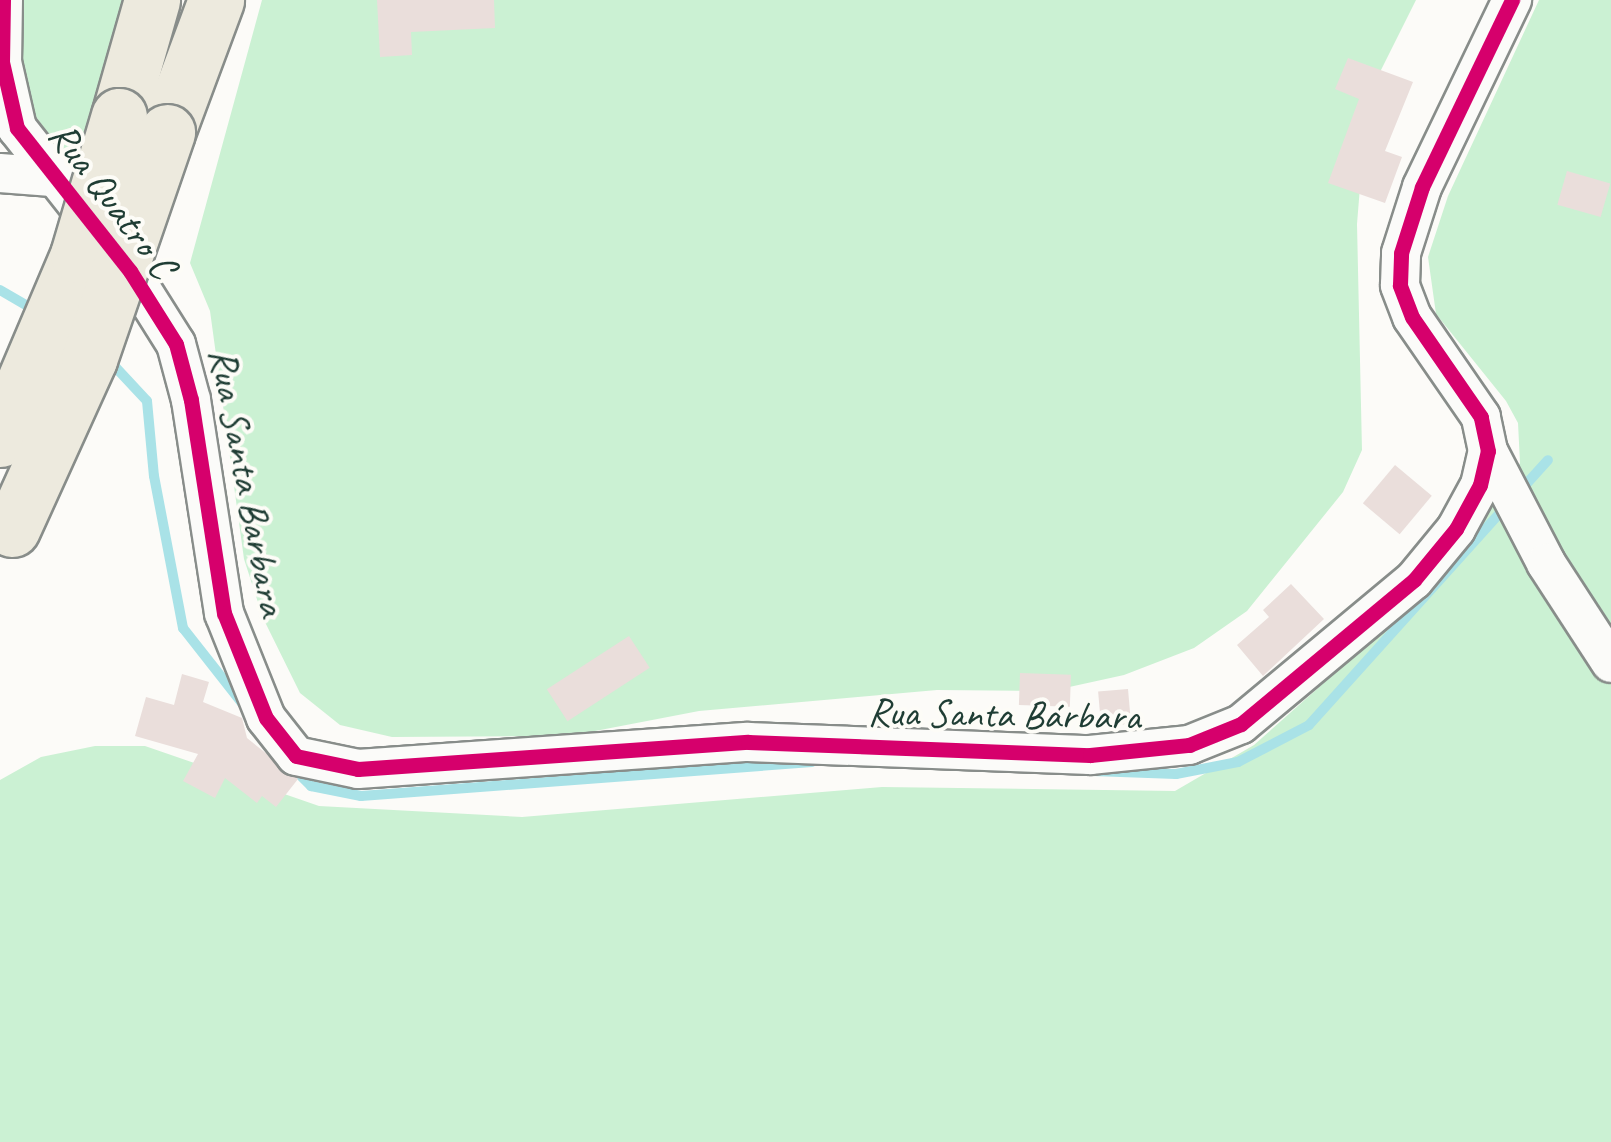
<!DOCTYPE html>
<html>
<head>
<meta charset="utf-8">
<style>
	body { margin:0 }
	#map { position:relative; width:1611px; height:1142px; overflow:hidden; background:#fcfbf8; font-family:Caveat,sans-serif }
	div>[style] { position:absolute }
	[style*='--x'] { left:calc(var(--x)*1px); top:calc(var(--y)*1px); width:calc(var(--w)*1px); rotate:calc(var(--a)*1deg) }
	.green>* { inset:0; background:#cbf1d3 }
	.stream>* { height:10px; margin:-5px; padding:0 5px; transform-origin:5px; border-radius:5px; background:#a9e2e7 }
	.building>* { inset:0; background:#eadedb; transform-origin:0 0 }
	.roads { filter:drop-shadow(2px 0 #888d8a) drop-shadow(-2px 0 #888d8a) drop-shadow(0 2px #888d8a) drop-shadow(0 -2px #888d8a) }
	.street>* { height:38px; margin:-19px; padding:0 19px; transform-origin:19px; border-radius:19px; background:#fbfbf9 }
	.highway>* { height:55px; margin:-27.5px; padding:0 27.5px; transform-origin:27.5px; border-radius:27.5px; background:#edeade }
	.bridges { filter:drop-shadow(2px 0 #888d8a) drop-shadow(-2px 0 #888d8a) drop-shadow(0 2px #888d8a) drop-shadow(0 -2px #888d8a) }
	.highway-bridge>* { height:55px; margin:-27.5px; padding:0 27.5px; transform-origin:27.5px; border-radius:27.5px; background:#edeade }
	.cycleway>* { height:15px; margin:-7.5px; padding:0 7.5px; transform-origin:7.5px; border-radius:7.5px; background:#d6006c }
	span { translate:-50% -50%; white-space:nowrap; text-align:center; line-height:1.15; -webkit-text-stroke:8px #fdfcf7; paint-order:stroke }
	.street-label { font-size:40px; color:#1f3d34 }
</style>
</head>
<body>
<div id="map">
	<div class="green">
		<div style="clip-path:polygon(21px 0,130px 0,87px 186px,31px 110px,19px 61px)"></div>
		<div style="clip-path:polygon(262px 0,1416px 0,1373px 86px,1365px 125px,1357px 224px,1362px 450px,1343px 492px,1247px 611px,1194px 648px,1124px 675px,1051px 691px,937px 690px,699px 711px,569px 736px,392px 737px,340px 725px,300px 693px,263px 618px,244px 559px,210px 311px,190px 263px)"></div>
		<div style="clip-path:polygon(1539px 0,1611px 0,1611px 1142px,0 1142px,0 780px,41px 757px,95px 746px,145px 746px,319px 806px,522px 817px,882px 787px,1175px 791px,1254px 745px,1407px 609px,1463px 549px,1520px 463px,1518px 423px,1506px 401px,1436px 314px,1428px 257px,1448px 196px)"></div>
	</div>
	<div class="stream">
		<div style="--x:0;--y:290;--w:44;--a:30.1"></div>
		<div style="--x:106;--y:357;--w:60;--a:47"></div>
		<div style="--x:147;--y:401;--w:75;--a:84.7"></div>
		<div style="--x:154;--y:476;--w:155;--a:79.2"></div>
		<div style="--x:183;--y:628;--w:107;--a:51.8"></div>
		<div style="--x:1519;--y:492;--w:43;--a:-47.8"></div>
		<div style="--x:290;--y:765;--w:30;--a:45"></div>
		<div style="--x:311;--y:786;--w:51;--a:11.3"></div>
		<div style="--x:361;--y:796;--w:452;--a:-4.3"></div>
		<div style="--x:1093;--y:771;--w:83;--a:2.1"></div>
		<div style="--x:1176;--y:774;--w:63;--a:-11"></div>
		<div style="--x:1238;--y:762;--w:80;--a:-27.5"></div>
		<div style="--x:1309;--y:725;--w:296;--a:-48"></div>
	</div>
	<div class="building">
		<div style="clip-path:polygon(377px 0,494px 0,495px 28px,411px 32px,412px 55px,380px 57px)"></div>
		<div style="clip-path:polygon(1348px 58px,1413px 82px,1385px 151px,1402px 157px,1385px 203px,1328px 183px,1359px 99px,1335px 89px)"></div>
		<div style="left:1567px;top:171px;width:45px;height:35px;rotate:16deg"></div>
		<div style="left:1395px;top:465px;width:48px;height:50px;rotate:40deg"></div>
		<div style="clip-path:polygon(1291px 584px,1324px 619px,1263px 676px,1237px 645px,1269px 617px,1263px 610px)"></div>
		<div style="left:629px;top:636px;width:38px;height:98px;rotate:57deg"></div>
		<div style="left:1020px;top:673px;width:51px;height:32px;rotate:2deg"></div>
		<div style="clip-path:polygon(182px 674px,209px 682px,203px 702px,242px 718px,247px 738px,298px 779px,276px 807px,262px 796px,257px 803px,225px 778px,215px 798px,183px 781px,198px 754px,135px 736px,146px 697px,174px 705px)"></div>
		<div style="left:1128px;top:689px;width:35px;height:30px;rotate:85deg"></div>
	</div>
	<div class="roads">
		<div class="street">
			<div style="--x:3;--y:0;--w:62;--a:90.9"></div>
			<div style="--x:2;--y:62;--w:68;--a:77.2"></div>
			<div style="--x:17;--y:128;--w:182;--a:51.7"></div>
			<div style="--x:130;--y:271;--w:86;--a:57.8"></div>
			<div style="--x:176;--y:344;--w:58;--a:75"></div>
			<div style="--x:191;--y:400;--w:216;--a:81.2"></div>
			<div style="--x:224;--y:613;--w:113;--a:68.2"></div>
			<div style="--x:266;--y:718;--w:48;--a:51.7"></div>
			<div style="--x:296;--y:756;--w:63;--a:11.8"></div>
			<div style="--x:358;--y:769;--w:391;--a:-4"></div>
			<div style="--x:748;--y:742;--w:342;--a:2.2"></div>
			<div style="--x:1090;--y:755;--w:100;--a:-5.8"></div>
			<div style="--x:1189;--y:745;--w:56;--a:-22"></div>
			<div style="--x:1241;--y:724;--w:225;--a:-39.8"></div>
			<div style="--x:1414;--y:580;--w:66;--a:-50.5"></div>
			<div style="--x:1456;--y:529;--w:50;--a:-61.4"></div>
			<div style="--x:1480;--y:485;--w:35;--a:-77"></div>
			<div style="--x:1488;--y:451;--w:35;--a:-102"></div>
			<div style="--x:1481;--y:417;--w:121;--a:-124.6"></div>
			<div style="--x:1412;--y:317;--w:34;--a:-111"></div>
			<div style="--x:1400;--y:285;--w:32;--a:-88"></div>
			<div style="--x:1401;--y:253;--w:69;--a:-72.3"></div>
			<div style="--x:1422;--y:187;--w:208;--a:-64.3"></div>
			<div style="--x:0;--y:173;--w:52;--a:4.4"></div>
			<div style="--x:1488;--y:451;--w:126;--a:62.6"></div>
			<div style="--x:1546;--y:563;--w:119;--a:57"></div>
		</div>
		<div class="highway">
			<div style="--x:119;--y:116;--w:121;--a:-74.1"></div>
			<div style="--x:167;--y:132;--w:141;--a:-69.6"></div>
		</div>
	</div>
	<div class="bridges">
		<div class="highway-bridge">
			<div style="--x:0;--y:439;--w:200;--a:-67"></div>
			<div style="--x:78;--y:255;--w:145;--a:-73.6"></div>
			<div style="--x:12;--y:529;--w:187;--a:-65.6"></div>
			<div style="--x:89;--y:359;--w:240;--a:-71"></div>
		</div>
	</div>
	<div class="cycleway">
		<div style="--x:3;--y:0;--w:62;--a:90.9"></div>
		<div style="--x:2;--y:62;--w:68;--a:77.2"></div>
		<div style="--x:17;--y:128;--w:182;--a:51.7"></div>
		<div style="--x:130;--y:271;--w:86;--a:57.8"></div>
		<div style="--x:176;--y:344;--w:58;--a:75"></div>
		<div style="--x:191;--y:400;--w:216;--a:81.2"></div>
		<div style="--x:224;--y:613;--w:113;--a:68.2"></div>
		<div style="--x:266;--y:718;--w:48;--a:51.7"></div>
		<div style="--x:296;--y:756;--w:63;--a:11.8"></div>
		<div style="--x:358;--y:769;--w:391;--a:-4"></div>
		<div style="--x:748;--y:742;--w:342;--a:2.2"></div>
		<div style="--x:1090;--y:755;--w:100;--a:-5.8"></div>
		<div style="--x:1189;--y:745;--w:56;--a:-22"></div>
		<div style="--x:1241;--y:724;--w:225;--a:-39.8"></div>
		<div style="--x:1414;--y:580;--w:66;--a:-50.5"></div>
		<div style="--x:1456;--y:529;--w:50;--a:-61.4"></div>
		<div style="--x:1480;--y:485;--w:35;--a:-77"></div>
		<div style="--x:1488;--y:451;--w:35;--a:-102"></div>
		<div style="--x:1481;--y:417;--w:121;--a:-124.6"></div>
		<div style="--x:1412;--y:317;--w:34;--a:-111"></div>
		<div style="--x:1400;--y:285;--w:32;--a:-88"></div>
		<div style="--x:1401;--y:253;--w:69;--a:-72.3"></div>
		<div style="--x:1422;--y:187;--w:208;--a:-64.3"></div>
	</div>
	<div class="street-label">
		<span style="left:113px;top:200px;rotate:53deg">Rua Quatro C</span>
		<span style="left:248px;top:482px;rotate:79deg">Rua Santa Barbara</span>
		<span style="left:1004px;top:714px;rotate:1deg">Rua Santa Bárbara</span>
	</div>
</div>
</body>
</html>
